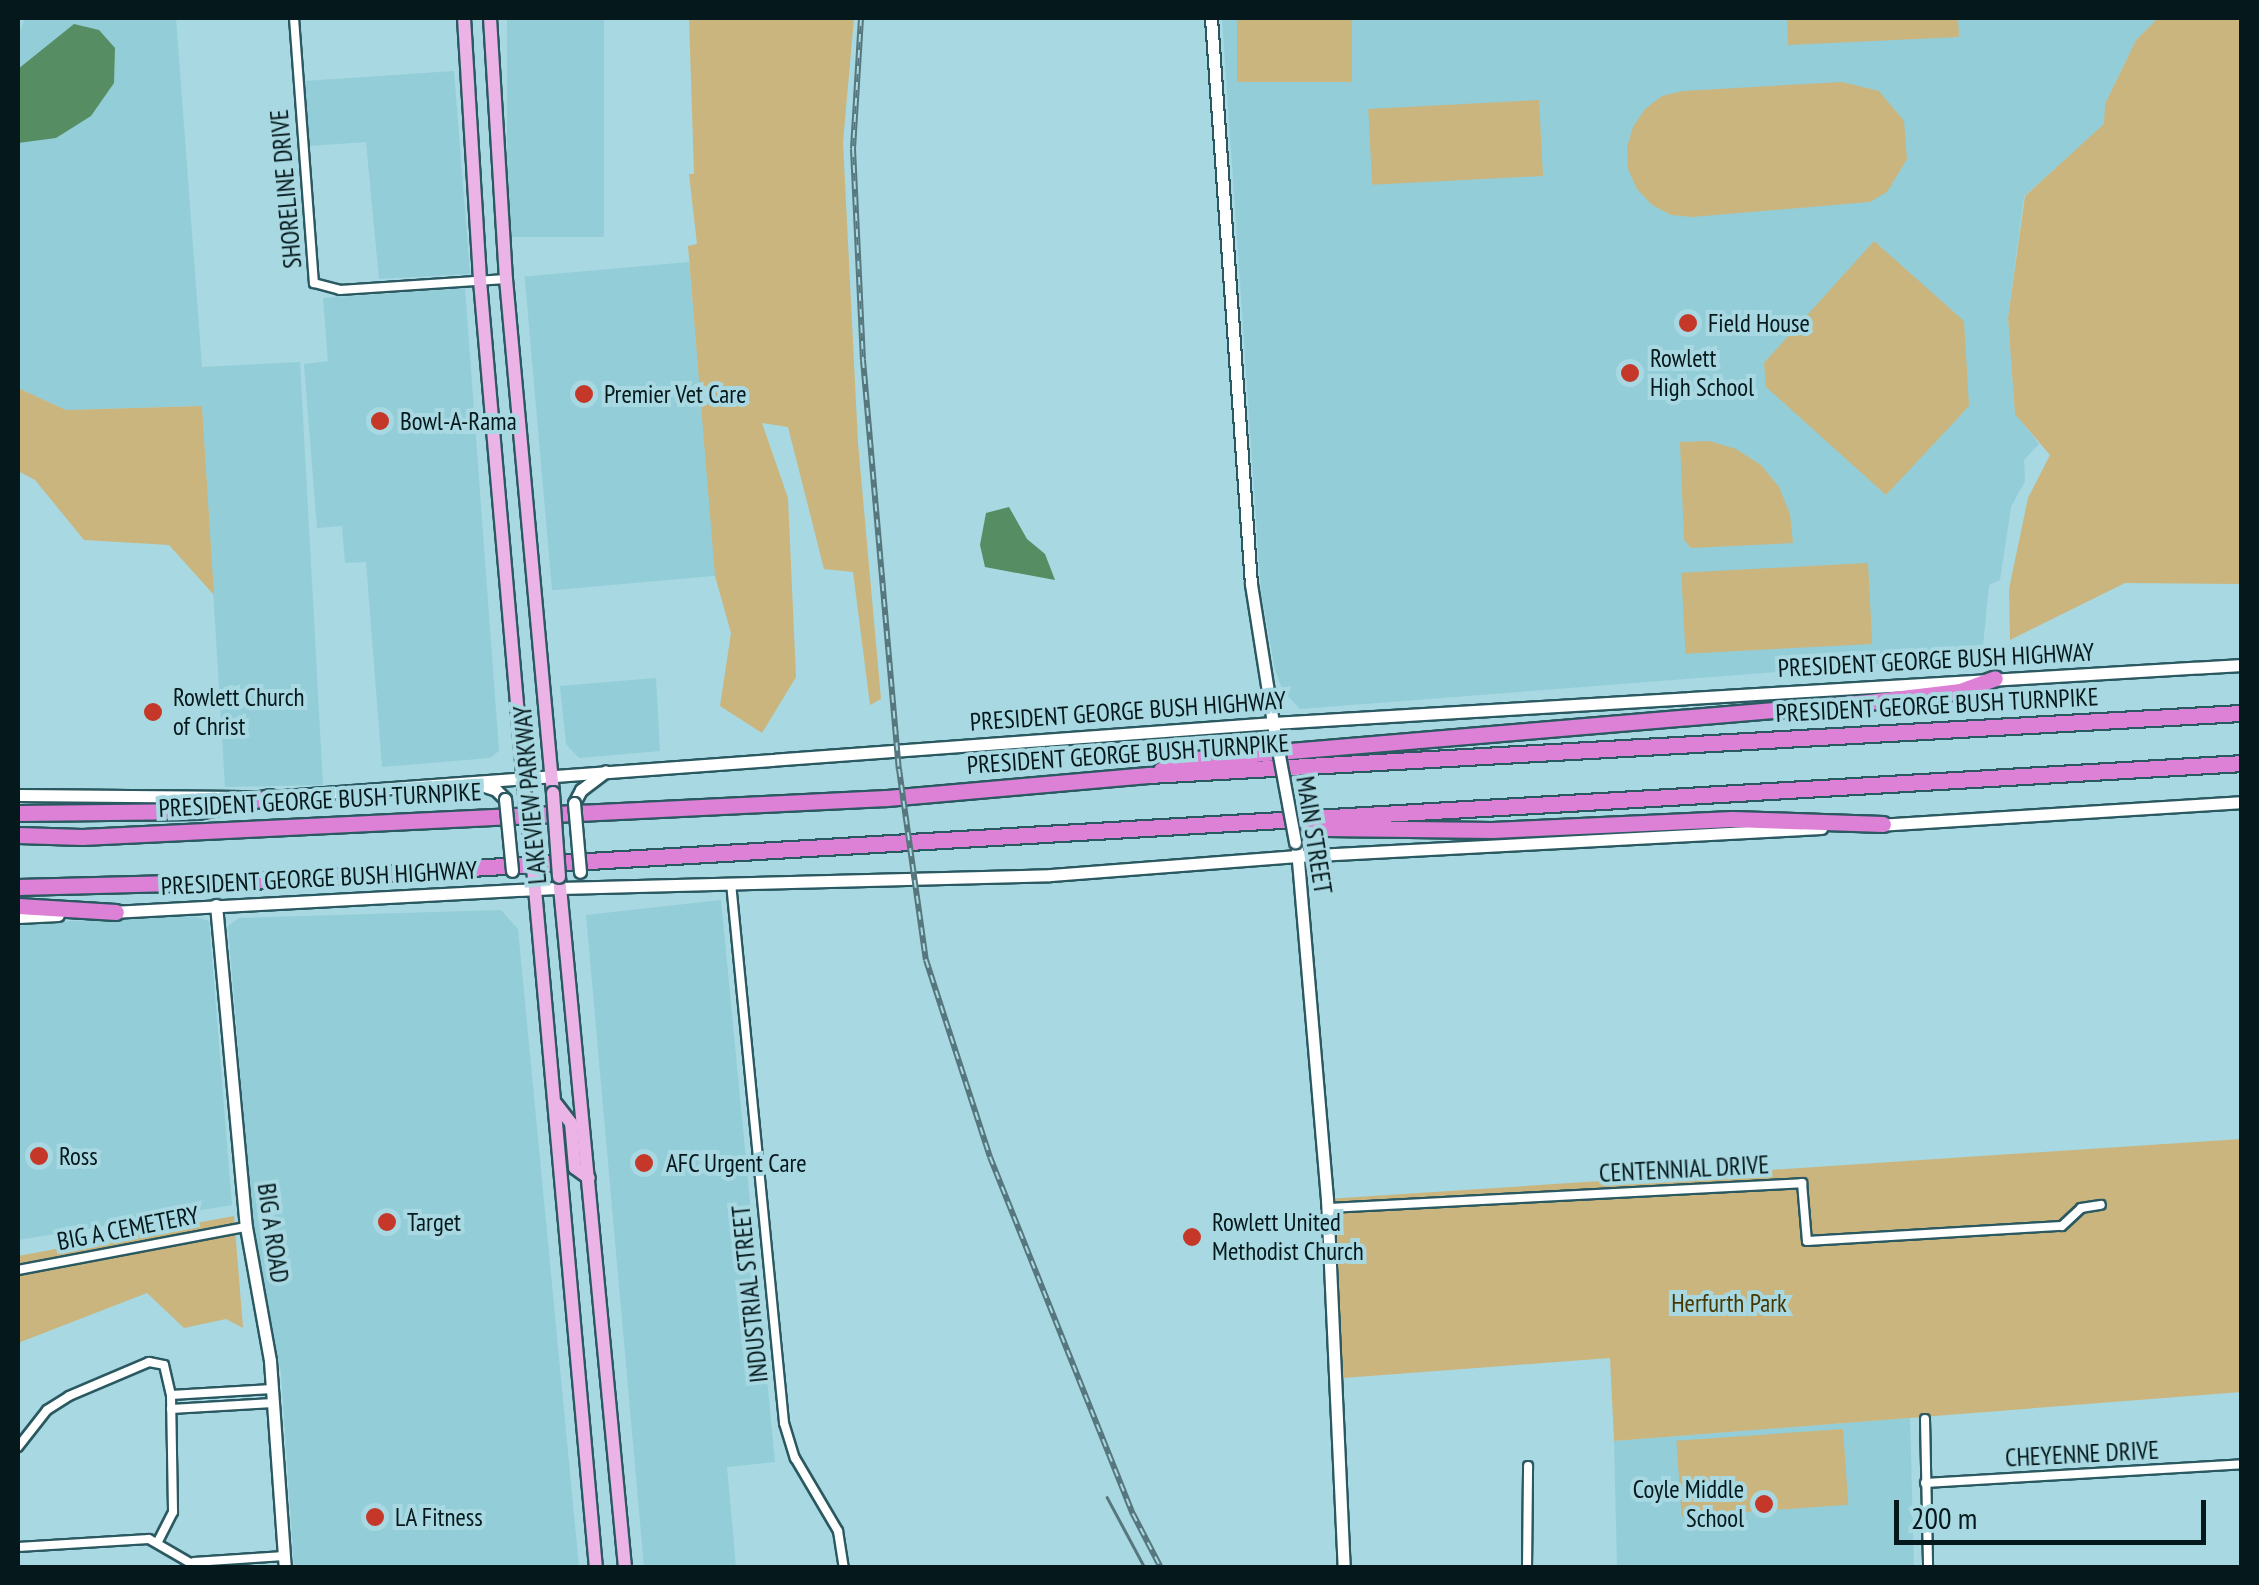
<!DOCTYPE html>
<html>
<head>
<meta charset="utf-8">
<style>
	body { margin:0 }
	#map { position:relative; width:2259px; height:1585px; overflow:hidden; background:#a8d8e1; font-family:"PT Sans Narrow",sans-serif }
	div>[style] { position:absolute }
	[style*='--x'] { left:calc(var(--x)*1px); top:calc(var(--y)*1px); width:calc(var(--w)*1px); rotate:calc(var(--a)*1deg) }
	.built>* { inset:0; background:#93cdd8; transform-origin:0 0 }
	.green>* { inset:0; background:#cab57e; transform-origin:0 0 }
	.water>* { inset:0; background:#568d62 }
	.roads { filter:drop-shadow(2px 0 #2b5961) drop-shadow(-2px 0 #2b5961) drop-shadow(0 2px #2b5961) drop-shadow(0 -2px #2b5961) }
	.street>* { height:8px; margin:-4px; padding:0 4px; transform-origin:4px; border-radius:4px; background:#fff }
	.secondary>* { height:11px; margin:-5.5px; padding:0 5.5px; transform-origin:5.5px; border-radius:5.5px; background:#fff }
	.primary>* { height:12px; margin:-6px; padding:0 6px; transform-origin:6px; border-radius:6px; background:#ebb3e6 }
	.highway>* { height:15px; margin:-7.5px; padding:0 7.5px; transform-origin:7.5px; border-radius:7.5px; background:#dd81d6 }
	.tram>* { height:2.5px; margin:-1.25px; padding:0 1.25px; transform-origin:1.25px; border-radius:1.25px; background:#56777d }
	.rail>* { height:6px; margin-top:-3px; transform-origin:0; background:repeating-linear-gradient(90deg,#a8d8e1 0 8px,#56777d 0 16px); box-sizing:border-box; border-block:2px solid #56777d }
	.bridges { filter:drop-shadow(2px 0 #2b5961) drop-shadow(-2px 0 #2b5961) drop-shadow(0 2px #2b5961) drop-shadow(0 -2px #2b5961) }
	.secondary-bridge>* { height:11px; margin:-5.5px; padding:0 5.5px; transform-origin:5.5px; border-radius:5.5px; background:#fff }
	.primary-bridge>* { height:12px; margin:-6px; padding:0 6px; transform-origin:6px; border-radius:6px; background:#ebb3e6 }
	.dots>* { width:28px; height:28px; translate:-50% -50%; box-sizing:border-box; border:5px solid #a8d8e1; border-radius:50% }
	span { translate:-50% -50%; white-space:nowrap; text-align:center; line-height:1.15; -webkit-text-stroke:8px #a8d8e1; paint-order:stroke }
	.street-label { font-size:25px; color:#05181b }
	.poi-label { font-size:25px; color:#05181b }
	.left { translate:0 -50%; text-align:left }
	.right { translate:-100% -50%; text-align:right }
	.park-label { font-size:25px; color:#473700 }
	.frame { position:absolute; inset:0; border:20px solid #05181b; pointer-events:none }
	.scale { position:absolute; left:1894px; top:1500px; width:312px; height:45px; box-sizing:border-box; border:5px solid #05181b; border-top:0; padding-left:12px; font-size:30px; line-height:35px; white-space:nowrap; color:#05181b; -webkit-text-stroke:8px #a8d8e1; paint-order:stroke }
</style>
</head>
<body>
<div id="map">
	<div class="built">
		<div style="clip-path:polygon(25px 18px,176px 18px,202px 367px,300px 362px,323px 785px,225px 787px,202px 406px,66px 410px,18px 388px,18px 36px)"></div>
		<div style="left:507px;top:18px;width:97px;height:219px"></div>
		<div style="clip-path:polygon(1222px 18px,2158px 18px,2136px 40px,2105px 104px,2105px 124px,2024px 196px,2008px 318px,2015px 413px,2039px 444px,2024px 460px,2025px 481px,2011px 507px,2000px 580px,1989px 585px,1982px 656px,1300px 709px,1283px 691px,1275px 670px,1261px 591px)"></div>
		<div style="clip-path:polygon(454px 71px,470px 274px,379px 279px,366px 142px,309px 146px,305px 81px)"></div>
		<div style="left:689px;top:262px;width:315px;height:165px;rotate:85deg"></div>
		<div style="clip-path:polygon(465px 288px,499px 751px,490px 758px,382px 767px,366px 562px,345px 563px,342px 526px,317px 528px,304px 364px,328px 361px,323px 298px)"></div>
		<div style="clip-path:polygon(656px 678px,660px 751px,579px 758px,566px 744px,560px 686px)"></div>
		<div style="clip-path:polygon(721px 900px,775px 1462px,727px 1467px,736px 1567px,644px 1567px,586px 915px)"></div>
		<div style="clip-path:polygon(501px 910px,518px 929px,579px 1567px,294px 1567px,281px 1373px,253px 1225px,228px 926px,239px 918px)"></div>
		<div style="clip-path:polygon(189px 915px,209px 921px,232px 1205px,18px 1240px,18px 924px)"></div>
		<div style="clip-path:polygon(1910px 1418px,1914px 1567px,1617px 1567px,1614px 1441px)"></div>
	</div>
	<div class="green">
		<div style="clip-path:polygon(689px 18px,854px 18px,843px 142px,858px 443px,881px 699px,870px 705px,853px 572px,824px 569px,788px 427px,762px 423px,788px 498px,796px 677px,762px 733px,720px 706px,731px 633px,715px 576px,688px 246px,697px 244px,689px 174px,694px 174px)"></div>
		<div style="left:1237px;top:18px;width:115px;height:64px"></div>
		<div style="clip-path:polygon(1787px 18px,1958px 18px,1959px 37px,1788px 45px)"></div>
		<div style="clip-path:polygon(2158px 18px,2241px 18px,2241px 584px,2125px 583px,2010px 640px,2009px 589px,2028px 498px,2050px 455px,2015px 414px,2008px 318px,2025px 196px,2104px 124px,2105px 104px,2136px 40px)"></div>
		<div style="clip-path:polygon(1842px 82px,1879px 91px,1904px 121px,1907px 159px,1887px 192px,1870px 202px,1692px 217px,1671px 215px,1652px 205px,1637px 189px,1628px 169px,1627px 147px,1633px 127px,1645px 109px,1662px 96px,1683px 91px)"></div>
		<div style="left:1539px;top:100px;width:76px;height:171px;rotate:87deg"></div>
		<div style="clip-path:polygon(1874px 241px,1964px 321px,1969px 406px,1886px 495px,1766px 387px,1764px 363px)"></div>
		<div style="clip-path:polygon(18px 388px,66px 410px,202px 406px,214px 595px,169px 545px,84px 540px,35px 480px,18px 471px)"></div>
		<div style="clip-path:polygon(1709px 441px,1736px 449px,1761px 465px,1779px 487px,1790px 514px,1793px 543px,1691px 548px,1684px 540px,1680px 442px)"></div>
		<div style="left:1868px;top:563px;width:81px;height:187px;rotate:87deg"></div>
		<div style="clip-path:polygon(2241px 1139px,2241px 1392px,1614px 1441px,1610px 1358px,1343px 1378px,1327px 1199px)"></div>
		<div style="clip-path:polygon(234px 1216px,243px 1328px,226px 1319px,184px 1328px,147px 1293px,18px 1343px,18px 1256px)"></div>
		<div style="left:1843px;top:1429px;width:76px;height:167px;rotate:86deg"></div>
	</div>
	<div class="water">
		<div style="clip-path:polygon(74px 24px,99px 30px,115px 48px,114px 83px,91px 116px,56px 138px,18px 143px,18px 69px)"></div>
		<div style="clip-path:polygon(1009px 507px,1027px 539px,1045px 554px,1055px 580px,985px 567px,980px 545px,986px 513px)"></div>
	</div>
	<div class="roads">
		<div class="street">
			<div style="--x:294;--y:18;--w:266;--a:85.7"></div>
			<div style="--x:314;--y:283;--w:27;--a:15"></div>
			<div style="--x:340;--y:290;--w:166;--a:-3.8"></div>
			<div style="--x:731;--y:883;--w:543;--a:84.39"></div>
			<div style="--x:784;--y:1423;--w:37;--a:73"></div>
			<div style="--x:795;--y:1458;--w:85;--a:59.5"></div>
			<div style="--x:838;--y:1531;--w:37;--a:81"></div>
			<div style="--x:1328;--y:1208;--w:475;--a:-3"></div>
			<div style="--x:1802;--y:1183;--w:58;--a:85.1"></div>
			<div style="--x:1807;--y:1241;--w:255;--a:-3.4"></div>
			<div style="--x:2062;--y:1226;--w:26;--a:-43"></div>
			<div style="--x:2081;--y:1208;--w:20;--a:-9"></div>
			<div style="--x:18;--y:1270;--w:232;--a:-10.7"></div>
			<div style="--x:171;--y:1395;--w:101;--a:-3.4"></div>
			<div style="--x:171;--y:1409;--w:102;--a:-3.4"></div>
			<div style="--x:1925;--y:1419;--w:149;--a:88.8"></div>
			<div style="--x:18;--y:1447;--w:47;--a:-51.9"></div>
			<div style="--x:47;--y:1410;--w:26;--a:-32"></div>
			<div style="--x:69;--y:1396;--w:87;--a:-23"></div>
			<div style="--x:149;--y:1362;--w:15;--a:11"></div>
			<div style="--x:164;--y:1365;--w:31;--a:77"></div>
			<div style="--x:171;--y:1395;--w:117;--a:89"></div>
			<div style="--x:173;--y:1512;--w:33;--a:117"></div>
			<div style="--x:1925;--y:1483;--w:318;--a:-3.4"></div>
			<div style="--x:18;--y:1547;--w:131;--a:-3.5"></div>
			<div style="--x:149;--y:1539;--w:58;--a:30.1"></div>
			<div style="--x:194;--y:1562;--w:90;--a:-3.8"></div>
			<div style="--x:1527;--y:1568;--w:102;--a:-89.4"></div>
		</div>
		<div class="secondary">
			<div style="--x:1211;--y:18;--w:567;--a:85.96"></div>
			<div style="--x:1251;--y:584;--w:148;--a:81"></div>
			<div style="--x:475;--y:783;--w:22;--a:18"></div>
			<div style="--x:496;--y:790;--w:13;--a:45"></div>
			<div style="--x:18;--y:795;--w:252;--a:0.5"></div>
			<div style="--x:270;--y:797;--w:1006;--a:-4.22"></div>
			<div style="--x:1273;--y:723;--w:971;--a:-3.43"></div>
			<div style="--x:574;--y:803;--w:15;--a:-62"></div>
			<div style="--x:581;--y:790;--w:31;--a:-37"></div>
			<div style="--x:1879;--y:825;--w:364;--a:-3.6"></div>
			<div style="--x:1297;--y:849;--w:351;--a:85.1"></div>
			<div style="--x:1327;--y:1199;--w:369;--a:87.4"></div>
			<div style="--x:216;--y:905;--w:323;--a:84.7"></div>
			<div style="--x:246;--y:1227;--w:136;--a:79.8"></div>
			<div style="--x:270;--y:1361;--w:208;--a:85.9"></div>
			<div style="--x:112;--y:912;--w:449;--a:-3.1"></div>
			<div style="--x:560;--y:888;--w:490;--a:-1.5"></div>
			<div style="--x:1050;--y:875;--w:249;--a:-4.4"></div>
			<div style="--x:1298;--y:856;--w:524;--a:-3.06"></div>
			<div style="--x:18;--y:917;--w:40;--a:-2.9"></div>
		</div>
		<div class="primary">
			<div style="--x:464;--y:18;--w:263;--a:86.5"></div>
			<div style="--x:480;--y:281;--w:516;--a:85"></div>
			<div style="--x:490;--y:18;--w:261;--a:86.5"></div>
			<div style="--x:506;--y:279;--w:516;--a:84.78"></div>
			<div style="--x:559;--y:877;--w:694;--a:84.54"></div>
			<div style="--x:534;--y:878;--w:693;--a:84.87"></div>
			<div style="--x:556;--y:1104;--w:24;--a:52"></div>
			<div style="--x:571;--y:1123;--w:45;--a:84.9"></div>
			<div style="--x:575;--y:1168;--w:17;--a:36"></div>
		</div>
		<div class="highway">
			<div style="--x:1161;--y:770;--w:25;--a:-23"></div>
			<div style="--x:1184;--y:760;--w:686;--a:-4.85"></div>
			<div style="--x:1868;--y:702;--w:93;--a:-6.8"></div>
			<div style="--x:1960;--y:691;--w:37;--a:-20"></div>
			<div style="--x:18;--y:813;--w:180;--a:-0.6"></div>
			<div style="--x:198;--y:811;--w:73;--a:-11"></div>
			<div style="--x:1304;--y:822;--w:22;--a:16"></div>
			<div style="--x:1325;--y:828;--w:167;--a:0.7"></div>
			<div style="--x:1492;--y:830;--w:240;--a:-2.6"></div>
			<div style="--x:1732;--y:819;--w:151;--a:1.9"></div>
			<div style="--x:18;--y:835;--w:64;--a:1.8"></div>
			<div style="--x:82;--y:837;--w:805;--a:-2.78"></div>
			<div style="--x:886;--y:798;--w:264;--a:-5"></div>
			<div style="--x:1149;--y:775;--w:1095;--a:-3.25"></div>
			<div style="--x:18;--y:887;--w:233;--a:-1.5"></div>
			<div style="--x:251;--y:881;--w:1994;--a:-3.39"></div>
			<div style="--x:18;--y:906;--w:98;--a:3.5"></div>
		</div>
	</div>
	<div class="tram">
		<div style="--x:1107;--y:1497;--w:81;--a:61.8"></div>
	</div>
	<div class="rail">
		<div style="--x:861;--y:18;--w:131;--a:93.5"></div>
		<div style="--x:853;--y:149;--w:211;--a:87.3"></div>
		<div style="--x:863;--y:360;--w:411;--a:85"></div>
		<div style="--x:899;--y:769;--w:193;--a:82"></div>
		<div style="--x:926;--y:960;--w:207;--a:72"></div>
		<div style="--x:990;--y:1157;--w:385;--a:68.2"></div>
		<div style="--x:1133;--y:1514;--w:61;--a:62.6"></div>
	</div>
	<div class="bridges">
		<div class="secondary-bridge">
			<div style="--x:1276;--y:739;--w:105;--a:79.5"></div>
			<div style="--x:505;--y:799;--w:72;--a:84.4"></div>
			<div style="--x:574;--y:803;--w:69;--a:85"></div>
		</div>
		<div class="primary-bridge">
			<div style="--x:553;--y:793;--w:84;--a:85.9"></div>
			<div style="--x:525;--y:795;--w:83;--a:83.8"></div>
		</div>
	</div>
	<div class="dots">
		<div style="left:1688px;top:323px;background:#c53829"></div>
		<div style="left:1630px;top:373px;background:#c53829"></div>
		<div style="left:584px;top:394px;background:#c53829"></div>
		<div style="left:380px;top:421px;background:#c53829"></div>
		<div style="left:153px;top:712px;background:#c53829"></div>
		<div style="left:39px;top:1156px;background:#c53829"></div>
		<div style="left:644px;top:1163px;background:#c53829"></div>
		<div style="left:387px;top:1222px;background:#c53829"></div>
		<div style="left:1192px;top:1237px;background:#c53829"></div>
		<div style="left:1764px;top:1504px;background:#c53829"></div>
		<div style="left:375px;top:1517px;background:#c53829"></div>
	</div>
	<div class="street-label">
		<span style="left:286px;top:189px;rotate:-95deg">SHORELINE DRIVE</span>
		<span style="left:1936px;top:660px;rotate:-3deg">PRESIDENT GEORGE BUSH HIGHWAY</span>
		<span style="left:1937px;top:705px;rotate:-3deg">PRESIDENT GEORGE BUSH TURNPIKE</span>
		<span style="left:1128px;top:711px;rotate:-4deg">PRESIDENT GEORGE BUSH HIGHWAY</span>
		<span style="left:1128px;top:754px;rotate:-4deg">PRESIDENT GEORGE BUSH TURNPIKE</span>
		<span style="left:530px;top:795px;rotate:-95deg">LAKEVIEW PARKWAY</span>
		<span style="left:320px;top:800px;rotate:-3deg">PRESIDENT GEORGE BUSH TURNPIKE</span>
		<span style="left:1314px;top:835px;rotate:81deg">MAIN STREET</span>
		<span style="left:319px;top:878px;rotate:-3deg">PRESIDENT GEORGE BUSH HIGHWAY</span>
		<span style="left:1684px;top:1169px;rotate:-3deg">CENTENNIAL DRIVE</span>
		<span style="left:128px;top:1228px;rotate:-11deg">BIG A CEMETERY</span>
		<span style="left:273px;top:1233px;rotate:82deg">BIG A ROAD</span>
		<span style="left:750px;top:1294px;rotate:-96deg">INDUSTRIAL STREET</span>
		<span style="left:2082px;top:1454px;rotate:-3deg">CHEYENNE DRIVE</span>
	</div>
	<div class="poi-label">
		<span class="left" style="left:1708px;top:323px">Field House</span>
		<span class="left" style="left:1650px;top:373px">Rowlett<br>High School</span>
		<span class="left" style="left:604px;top:394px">Premier Vet Care</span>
		<span class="left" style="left:400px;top:421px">Bowl-A-Rama</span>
		<span class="left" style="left:173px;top:712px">Rowlett Church<br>of Christ</span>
		<span class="left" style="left:59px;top:1156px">Ross</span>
		<span class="left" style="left:666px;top:1163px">AFC Urgent Care</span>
		<span class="left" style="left:407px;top:1222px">Target</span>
		<span class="left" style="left:1212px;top:1237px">Rowlett United<br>Methodist Church</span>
		<span class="right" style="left:1744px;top:1504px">Coyle Middle<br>School</span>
		<span class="left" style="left:395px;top:1517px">LA Fitness</span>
	</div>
	<div class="park-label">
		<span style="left:1729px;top:1303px">Herfurth Park</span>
	</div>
	<div class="frame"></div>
	<div class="scale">200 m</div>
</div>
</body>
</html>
